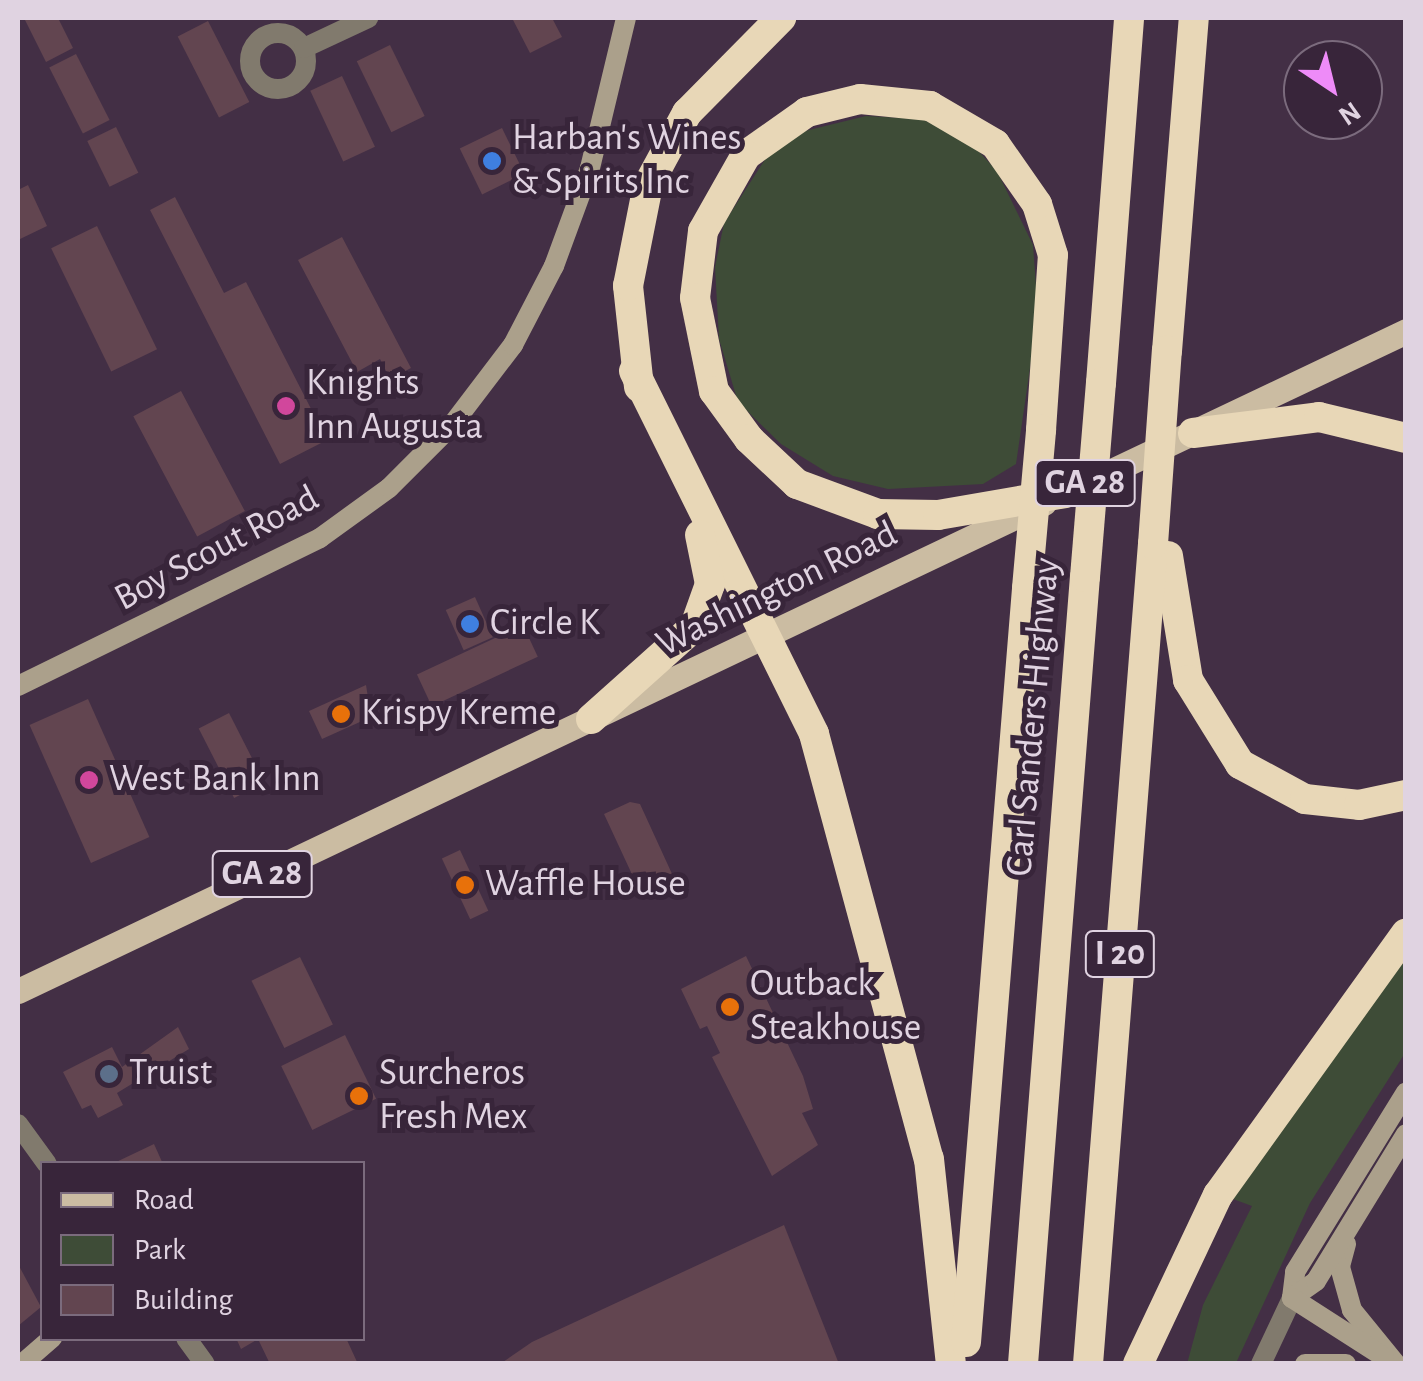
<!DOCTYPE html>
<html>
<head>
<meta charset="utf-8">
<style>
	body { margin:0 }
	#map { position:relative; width:1423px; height:1381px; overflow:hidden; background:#432f45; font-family:"Alegreya Sans",sans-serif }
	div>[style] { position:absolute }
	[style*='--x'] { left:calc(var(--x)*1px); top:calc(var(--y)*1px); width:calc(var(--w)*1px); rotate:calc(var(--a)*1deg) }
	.green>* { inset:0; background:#3e4c37 }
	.building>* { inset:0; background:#624550; transform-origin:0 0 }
	.street>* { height:20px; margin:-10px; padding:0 10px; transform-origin:10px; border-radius:10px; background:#817a6d }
	.street>.ring { margin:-10px; padding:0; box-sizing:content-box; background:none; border:20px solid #817a6d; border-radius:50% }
	.secondary>* { height:20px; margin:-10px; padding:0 10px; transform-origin:10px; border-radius:10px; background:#aba08b }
	.primary>* { height:25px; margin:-12.5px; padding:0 12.5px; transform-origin:12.5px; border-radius:12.5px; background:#cbbca2 }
	.highway>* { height:30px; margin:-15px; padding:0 15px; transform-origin:15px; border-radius:15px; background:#e8d7b7 }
	.highway-bridge>* { height:30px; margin:-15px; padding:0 15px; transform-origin:15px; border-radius:15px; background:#e8d7b7 }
	.dots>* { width:28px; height:28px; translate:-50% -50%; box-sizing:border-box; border:5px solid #38253a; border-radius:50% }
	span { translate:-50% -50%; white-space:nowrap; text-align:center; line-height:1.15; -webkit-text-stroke:10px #38253a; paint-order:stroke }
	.shield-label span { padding:2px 8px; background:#38253a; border:2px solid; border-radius:8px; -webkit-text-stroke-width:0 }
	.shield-label { font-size:35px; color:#e0d3e1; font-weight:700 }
	.poi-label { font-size:38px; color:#e0d3e1 }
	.left { translate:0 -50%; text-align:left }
	.street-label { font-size:38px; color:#e0d3e1 }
	.frame { position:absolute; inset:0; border:20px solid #e0d3e1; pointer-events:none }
	.legend { position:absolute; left:40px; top:1161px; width:325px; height:180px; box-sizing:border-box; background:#38253a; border:2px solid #7b6b7d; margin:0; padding:12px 18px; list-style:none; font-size:30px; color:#e0d3e1 }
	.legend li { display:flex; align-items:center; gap:20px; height:50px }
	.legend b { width:50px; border:2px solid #7b6b7d }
	.north { position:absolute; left:1283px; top:40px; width:100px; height:100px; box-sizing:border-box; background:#38253a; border:2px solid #7b6b7d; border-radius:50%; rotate:145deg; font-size:28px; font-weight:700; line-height:40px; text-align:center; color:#e0d3e1 }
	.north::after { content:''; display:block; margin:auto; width:35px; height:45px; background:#ee8bf8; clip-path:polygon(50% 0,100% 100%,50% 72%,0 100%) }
</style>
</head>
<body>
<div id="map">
	<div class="green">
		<div style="clip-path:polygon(866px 116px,922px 119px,970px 142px,997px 171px,1033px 245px,1038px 313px,1016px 464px,983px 484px,888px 489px,833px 476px,781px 444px,738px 402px,719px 339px,715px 267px,724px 223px,766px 158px,805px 131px)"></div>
		<div style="clip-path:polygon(1405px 954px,1405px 1053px,1310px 1203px,1236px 1363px,1187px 1364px,1203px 1305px,1252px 1206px,1233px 1199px)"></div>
	</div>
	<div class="building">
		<div style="clip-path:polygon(24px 18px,58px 18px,73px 48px,46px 62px)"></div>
		<div style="clip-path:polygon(512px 18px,552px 18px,562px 37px,530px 53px)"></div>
		<div style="left:208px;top:21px;width:91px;height:34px;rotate:63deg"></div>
		<div style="left:390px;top:45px;width:79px;height:37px;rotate:64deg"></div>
		<div style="left:76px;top:54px;width:74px;height:30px;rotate:63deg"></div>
		<div style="left:342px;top:76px;width:78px;height:35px;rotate:65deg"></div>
		<div style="left:116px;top:127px;width:51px;height:32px;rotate:64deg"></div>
		<div style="left:502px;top:128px;width:51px;height:47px;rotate:64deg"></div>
		<div style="clip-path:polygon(28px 185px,47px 226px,18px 240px,18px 190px)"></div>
		<div style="clip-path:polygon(175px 197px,224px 293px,246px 282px,327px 440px,280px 464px,150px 210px)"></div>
		<div style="left:97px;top:226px;width:137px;height:51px;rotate:64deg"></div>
		<div style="clip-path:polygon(342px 237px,411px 368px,390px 379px,380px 359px,357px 372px,298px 260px)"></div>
		<div style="left:181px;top:391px;width:136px;height:54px;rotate:62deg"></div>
		<div style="left:475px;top:597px;width:44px;height:32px;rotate:66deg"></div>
		<div style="left:523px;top:625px;width:35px;height:117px;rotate:65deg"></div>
		<div style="clip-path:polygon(366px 685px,371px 717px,322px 739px,309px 711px)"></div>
		<div style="left:88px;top:699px;width:151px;height:64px;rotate:66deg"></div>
		<div style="left:229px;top:713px;width:78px;height:34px;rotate:63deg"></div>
		<div style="clip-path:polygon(630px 802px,640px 804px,673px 876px,651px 891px,646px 879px,636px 883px,604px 814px)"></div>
		<div style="left:460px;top:850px;width:67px;height:20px;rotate:65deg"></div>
		<div style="clip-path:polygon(746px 956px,803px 1076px,813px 1109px,802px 1113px,818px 1145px,772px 1176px,712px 1057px,720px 1053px,707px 1026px,700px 1029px,681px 989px)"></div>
		<div style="left:300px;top:957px;width:75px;height:54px;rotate:64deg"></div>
		<div style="clip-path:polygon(178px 1027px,189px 1049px,117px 1093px,123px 1105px,98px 1118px,91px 1105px,82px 1109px,63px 1072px,112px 1047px,122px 1067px)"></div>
		<div style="left:345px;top:1035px;width:71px;height:71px;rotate:64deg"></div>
		<div style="clip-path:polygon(154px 1144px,163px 1164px,112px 1164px)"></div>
		<div style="clip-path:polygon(784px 1225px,839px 1364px,500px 1364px,532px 1342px)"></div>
		<div style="clip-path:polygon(18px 1264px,41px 1307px,18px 1326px)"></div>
		<div style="clip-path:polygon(236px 1338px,346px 1338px,358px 1364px,270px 1364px,258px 1339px,241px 1349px)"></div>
	</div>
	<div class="street">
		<div class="ring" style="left:250px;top:33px;width:36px;height:36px"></div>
		<div style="--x:304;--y:48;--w:71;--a:-25.1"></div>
		<div style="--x:18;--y:1124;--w:49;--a:54.1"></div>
		<div style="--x:186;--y:1338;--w:32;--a:54"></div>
		<div style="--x:1261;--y:1364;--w:73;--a:-64.8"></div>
	</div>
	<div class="secondary">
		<div style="--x:18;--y:686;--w:336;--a:-26.1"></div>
		<div style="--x:320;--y:538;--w:85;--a:-35.9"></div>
		<div style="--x:389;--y:488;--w:89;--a:-45"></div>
		<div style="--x:452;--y:425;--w:101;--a:-52.7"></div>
		<div style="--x:513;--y:345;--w:89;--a:-62.6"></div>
		<div style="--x:554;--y:266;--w:104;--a:-69.8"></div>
		<div style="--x:590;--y:168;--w:154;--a:-76.5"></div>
		<div style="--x:1346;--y:1244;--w:24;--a:105"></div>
		<div style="--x:1340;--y:1267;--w:45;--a:74.4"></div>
		<div style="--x:1352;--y:1310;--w:70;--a:50.8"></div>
		<div style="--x:1292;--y:1298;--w:26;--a:-83"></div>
		<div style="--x:1295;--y:1272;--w:211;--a:-58.3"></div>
		<div style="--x:1292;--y:1298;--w:29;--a:-35"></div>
		<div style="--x:1316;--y:1281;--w:172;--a:-58.5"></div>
		<div style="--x:1292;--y:1298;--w:109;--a:32.7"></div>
		<div style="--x:22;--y:1364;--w:40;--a:-41"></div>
		<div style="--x:1305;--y:1364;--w:41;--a:0"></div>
	</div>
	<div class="primary">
		<div style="--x:1080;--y:486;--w:361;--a:-25.4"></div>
		<div style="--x:18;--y:991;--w:1136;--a:-25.44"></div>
	</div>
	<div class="highway">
		<div style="--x:1167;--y:351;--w:334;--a:-85.4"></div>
		<div style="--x:634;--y:371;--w:405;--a:63.6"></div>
		<div style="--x:814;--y:734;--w:440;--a:74.9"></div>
		<div style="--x:929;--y:1159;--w:206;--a:83.9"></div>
		<div style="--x:1101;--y:383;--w:366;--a:-85.6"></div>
		<div style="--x:639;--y:387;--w:102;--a:-96.2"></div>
		<div style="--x:628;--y:286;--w:103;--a:-78.8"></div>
		<div style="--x:648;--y:185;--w:82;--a:-61.6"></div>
		<div style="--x:687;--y:113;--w:134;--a:-45.3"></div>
		<div style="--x:1041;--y:430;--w:175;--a:-86.1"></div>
		<div style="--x:1053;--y:255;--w:53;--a:-107.4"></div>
		<div style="--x:1037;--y:204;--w:73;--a:-125"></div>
		<div style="--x:995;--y:144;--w:75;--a:-149.7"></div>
		<div style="--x:930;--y:106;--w:70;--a:-174.3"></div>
		<div style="--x:860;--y:99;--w:55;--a:166.2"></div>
		<div style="--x:807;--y:112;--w:75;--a:144.8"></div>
		<div style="--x:746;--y:155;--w:87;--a:119.5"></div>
		<div style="--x:703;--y:231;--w:67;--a:96.8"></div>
		<div style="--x:695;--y:298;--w:95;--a:78.5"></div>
		<div style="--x:714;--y:391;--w:59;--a:53.9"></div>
		<div style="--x:749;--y:439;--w:66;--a:43.2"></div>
		<div style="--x:797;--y:484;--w:86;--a:20.3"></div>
		<div style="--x:878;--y:514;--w:60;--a:1"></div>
		<div style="--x:938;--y:515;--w:130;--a:-9.8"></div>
		<div style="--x:1193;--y:433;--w:127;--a:-7.2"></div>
		<div style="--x:1319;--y:417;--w:89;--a:13.6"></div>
		<div style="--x:1168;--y:556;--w:126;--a:80.8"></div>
		<div style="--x:1188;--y:680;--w:99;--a:58.2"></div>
		<div style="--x:1240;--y:764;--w:74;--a:28.3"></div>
		<div style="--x:1305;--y:799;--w:54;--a:6.3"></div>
		<div style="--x:1359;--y:805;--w:48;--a:-12"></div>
		<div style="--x:591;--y:719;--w:140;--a:-41.8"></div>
		<div style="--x:695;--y:626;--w:45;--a:-70.3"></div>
		<div style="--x:710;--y:584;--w:50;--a:-101.5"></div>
		<div style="--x:966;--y:1342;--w:756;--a:-85.37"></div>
		<div style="--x:1023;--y:1364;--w:789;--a:-85.5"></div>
		<div style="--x:1088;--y:1364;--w:823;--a:-85.47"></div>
		<div style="--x:1138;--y:1364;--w:187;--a:-64.7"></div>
		<div style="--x:1218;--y:1195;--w:322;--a:-54.3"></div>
	</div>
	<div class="highway-bridge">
		<div style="--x:1153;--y:544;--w:194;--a:-85.9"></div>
		<div style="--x:1085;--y:577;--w:195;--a:-85.3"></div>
		<div style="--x:1027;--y:588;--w:159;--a:-84.9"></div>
	</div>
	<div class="dots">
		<div style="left:492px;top:161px;background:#3f7fe0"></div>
		<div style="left:286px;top:406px;background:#d1479c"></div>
		<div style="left:470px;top:624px;background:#3f7fe0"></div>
		<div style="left:341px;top:714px;background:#e8710a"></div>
		<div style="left:89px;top:780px;background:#d1479c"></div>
		<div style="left:465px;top:885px;background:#e8710a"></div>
		<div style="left:730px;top:1007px;background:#e8710a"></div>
		<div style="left:109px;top:1074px;background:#5c6f8a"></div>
		<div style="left:359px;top:1096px;background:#e8710a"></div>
	</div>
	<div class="shield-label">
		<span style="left:1085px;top:483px">GA 28</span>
		<span style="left:262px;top:874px">GA 28</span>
		<span style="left:1120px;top:954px">I 20</span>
	</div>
	<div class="poi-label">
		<span class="left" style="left:512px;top:161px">Harban's Wines<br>&amp; Spirits Inc</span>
		<span class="left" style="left:306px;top:406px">Knights<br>Inn Augusta</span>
		<span class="left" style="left:490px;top:624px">Circle K</span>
		<span class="left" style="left:361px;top:714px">Krispy Kreme</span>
		<span class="left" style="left:109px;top:780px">West Bank Inn</span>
		<span class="left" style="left:485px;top:885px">Waffle House</span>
		<span class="left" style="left:750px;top:1007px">Outback<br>Steakhouse</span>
		<span class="left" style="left:129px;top:1074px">Truist</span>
		<span class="left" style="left:379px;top:1096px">Surcheros<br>Fresh Mex</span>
	</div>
	<div class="street-label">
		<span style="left:217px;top:549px;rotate:-28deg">Boy Scout Road</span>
		<span style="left:777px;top:590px;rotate:-26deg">Washington Road</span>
		<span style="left:1034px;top:717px;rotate:-85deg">Carl Sanders Highway</span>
	</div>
	<div class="frame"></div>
	<ul class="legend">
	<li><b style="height:12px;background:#cbbca2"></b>Road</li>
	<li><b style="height:28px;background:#3e4c37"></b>Park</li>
	<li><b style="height:28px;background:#624550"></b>Building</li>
	</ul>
	<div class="north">N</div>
</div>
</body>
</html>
